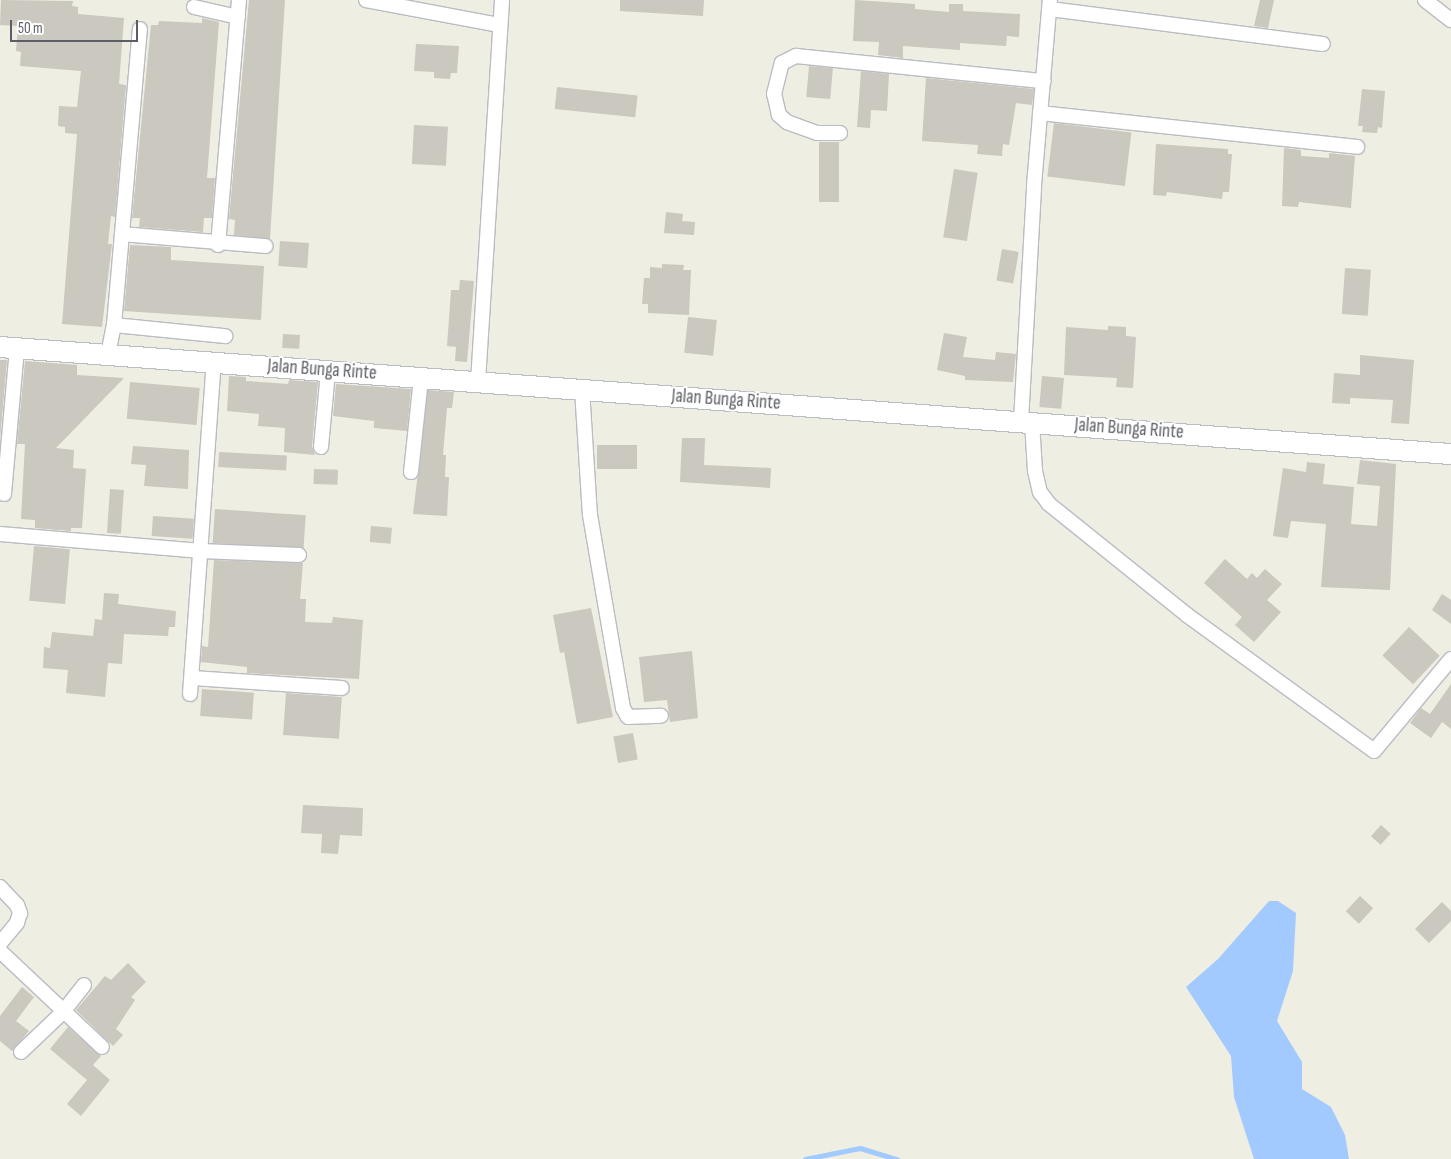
<!DOCTYPE html>
<html>
<head>
<meta charset="utf-8">
<style>
	body { margin:0 }
	#map { position:relative; width:1451px; height:1159px; overflow:hidden; background:#efeee2; font-family:"Sofia Sans Condensed",sans-serif }
	div>[style] { position:absolute }
	[style*='--x'] { left:calc(var(--x)*1px); top:calc(var(--y)*1px); width:calc(var(--w)*1px); rotate:calc(var(--a)*1deg) }
	.water>* { inset:0; background:#a2caff }
	.stream>* { height:5px; margin:-2.5px; padding:0 2.5px; transform-origin:2.5px; border-radius:2.5px; background:#a2caff }
	.building>* { inset:0; background:#cac8bf; transform-origin:0 0 }
	.roads { filter:drop-shadow(1px 0 #babcc3) drop-shadow(-1px 0 #babcc3) drop-shadow(0 1px #babcc3) drop-shadow(0 -1px #babcc3) }
	.street>* { height:14px; margin:-7px; padding:0 7px; transform-origin:7px; border-radius:7px; background:#fff }
	.secondary>* { height:20px; margin:-10px; padding:0 10px; transform-origin:10px; border-radius:10px; background:#fff }
	span { translate:-50% -50%; white-space:nowrap; text-align:center; line-height:1.15; -webkit-text-stroke:4px #fff; paint-order:stroke }
	.street-label { font-size:19px; color:#5b5e65 }
	.scale { position:absolute; left:10px; top:20px; width:128px; height:22px; box-sizing:border-box; border:2px solid #5b5e65; border-top:0; padding-left:6px; font-size:15px; line-height:18px; white-space:nowrap; color:#5b5e65; -webkit-text-stroke:4px #fff; paint-order:stroke }
</style>
</head>
<body>
<div id="map">
	<div class="water">
		<div style="clip-path:polygon(1269px 901px,1278px 901px,1296px 913px,1293px 971px,1277px 1021px,1302px 1062px,1302px 1089px,1331px 1107px,1345px 1135px,1349px 1159px,1254px 1159px,1234px 1097px,1231px 1056px,1186px 987px,1218px 959px)"></div>
	</div>
	<div class="stream">
		<div style="--x:805;--y:1159;--w:56;--a:-11.3"></div>
		<div style="--x:860;--y:1148;--w:39;--a:17"></div>
	</div>
	<div class="building">
		<div style="clip-path:polygon(1px 0,73px 1px,72px 6px,78px 7px,78px 14px,124px 18px,119px 84px,126px 85px,115px 217px,111px 216px,108px 244px,112px 244px,102px 327px,62px 324px,77px 134px,65px 133px,65px 127px,58px 126px,59px 106px,77px 107px,81px 71px,20px 66px,21px 52px,16px 51px,18px 26px,0 25px)"></div>
		<div style="clip-path:polygon(249px 0,285px 0,270px 239px,234px 235px,235px 220px,229px 219px)"></div>
		<div style="clip-path:polygon(620px 0,704px 0,703px 16px,620px 11px)"></div>
		<div style="clip-path:polygon(855px 0,915px 4px,915px 9px,949px 12px,949px 4px,963px 4px,963px 11px,1020px 14px,1019px 37px,1007px 36px,1006px 46px,960px 43px,960px 50px,903px 46px,903px 58px,878px 55px,879px 42px,853px 41px)"></div>
		<div style="clip-path:polygon(1260px 0,1274px 0,1268px 28px,1254px 26px)"></div>
		<div style="clip-path:polygon(202px 18px,219px 22px,207px 178px,215px 178px,212px 218px,204px 218px,203px 232px,139px 227px,140px 218px,132px 218px,151px 25px,158px 25px,159px 21px,202px 23px)"></div>
		<div style="clip-path:polygon(416px 44px,459px 46px,457px 73px,451px 73px,450px 79px,434px 78px,434px 72px,414px 71px)"></div>
		<div style="left:809px;top:66px;width:24px;height:31px;rotate:5deg"></div>
		<div style="clip-path:polygon(861px 71px,889px 74px,887px 111px,871px 110px,870px 128px,857px 127px)"></div>
		<div style="clip-path:polygon(926px 78px,1034px 89px,1032px 105px,1016px 103px,1009px 145px,1003px 144px,1002px 156px,977px 154px,978px 145px,922px 141px)"></div>
		<div style="left:557px;top:87px;width:81px;height:22px;rotate:6deg"></div>
		<div style="clip-path:polygon(1362px 89px,1385px 91px,1382px 128px,1378px 127px,1377px 133px,1362px 132px,1363px 126px,1358px 126px)"></div>
		<div style="left:1054px;top:123px;width:78px;height:54px;rotate:7deg"></div>
		<div style="left:414px;top:125px;width:34px;height:39px;rotate:3deg"></div>
		<div style="left:819px;top:142px;width:20px;height:60px"></div>
		<div style="clip-path:polygon(1156px 144px,1228px 149px,1228px 154px,1232px 154px,1229px 192px,1223px 192px,1222px 199px,1167px 192px,1166px 196px,1153px 195px)"></div>
		<div style="clip-path:polygon(1284px 148px,1301px 150px,1301px 156px,1329px 158px,1329px 153px,1355px 156px,1351px 208px,1299px 202px,1298px 207px,1282px 206px)"></div>
		<div style="left:954px;top:169px;width:24px;height:69px;rotate:9deg"></div>
		<div style="clip-path:polygon(666px 212px,683px 214px,682px 221px,695px 222px,694px 235px,664px 233px)"></div>
		<div style="left:280px;top:241px;width:29px;height:25px;rotate:4deg"></div>
		<div style="clip-path:polygon(130px 245px,171px 247px,171px 260px,264px 266px,261px 320px,124px 311px)"></div>
		<div style="left:1002px;top:249px;width:17px;height:32px;rotate:10deg"></div>
		<div style="clip-path:polygon(662px 264px,684px 265px,683px 270px,691px 270px,689px 315px,648px 313px,648px 304px,642px 304px,644px 278px,650px 278px,650px 267px,662px 268px)"></div>
		<div style="left:1345px;top:268px;width:26px;height:46px;rotate:4deg"></div>
		<div style="clip-path:polygon(460px 280px,474px 281px,467px 362px,455px 361px,456px 347px,447px 346px,451px 290px,459px 290px)"></div>
		<div style="left:688px;top:317px;width:29px;height:36px;rotate:6deg"></div>
		<div style="clip-path:polygon(1108px 326px,1126px 327px,1126px 336px,1136px 337px,1133px 388px,1116px 387px,1117px 378px,1064px 375px,1066px 327px,1108px 330px)"></div>
		<div style="clip-path:polygon(944px 333px,967px 337px,963px 357px,995px 360px,996px 352px,1016px 354px,1013px 382px,965px 380px,965px 376px,937px 370px)"></div>
		<div style="left:283px;top:334px;width:17px;height:14px;rotate:3deg"></div>
		<div style="clip-path:polygon(1360px 355px,1414px 360px,1409px 424px,1391px 423px,1393px 400px,1350px 398px,1350px 404px,1332px 403px,1334px 373px,1360px 375px)"></div>
		<div style="clip-path:polygon(0 360px,7px 360px,0 440px)"></div>
		<div style="clip-path:polygon(25px 361px,77px 365px,77px 375px,124px 378px,56px 448px,74px 450px,73px 468px,86px 469px,82px 528px,71px 528px,71px 531px,35px 528px,35px 520px,21px 519px,25px 444px,17px 444px)"></div>
		<div style="clip-path:polygon(229px 376px,246px 377px,246px 381px,288px 384px,289px 380px,318px 382px,312px 446px,315px 455px,284px 452px,285px 428px,258px 426px,259px 414px,227px 411px)"></div>
		<div style="left:1042px;top:376px;width:22px;height:31px;rotate:5deg"></div>
		<div style="left:130px;top:382px;width:70px;height:37px;rotate:5deg"></div>
		<div style="clip-path:polygon(336px 384px,411px 389px,407px 431px,374px 428px,374px 421px,333px 416px)"></div>
		<div style="clip-path:polygon(428px 390px,454px 392px,452px 408px,447px 408px,443px 455px,446px 455px,445px 477px,449px 477px,447px 516px,413px 514px)"></div>
		<div style="clip-path:polygon(682px 438px,705px 438px,704px 465px,771px 468px,770px 488px,680px 482px)"></div>
		<div style="left:597px;top:445px;width:40px;height:24px"></div>
		<div style="clip-path:polygon(133px 446px,189px 450px,188px 489px,144px 486px,146px 465px,131px 464px)"></div>
		<div style="left:219px;top:452px;width:68px;height:15px;rotate:3deg"></div>
		<div style="clip-path:polygon(1360px 460px,1396px 464px,1390px 590px,1321px 587px,1326px 524px,1291px 521px,1288px 538px,1273px 536px,1283px 468px,1306px 472px,1307px 462px,1325px 464px,1323px 484px,1354px 487px,1351px 524px,1377px 526px,1380px 486px,1357px 484px)"></div>
		<div style="left:314px;top:469px;width:24px;height:15px;rotate:2deg"></div>
		<div style="left:110px;top:489px;width:14px;height:44px;rotate:4deg"></div>
		<div style="left:215px;top:509px;width:91px;height:34px;rotate:4deg"></div>
		<div style="left:153px;top:516px;width:41px;height:20px;rotate:4deg"></div>
		<div style="left:371px;top:526px;width:21px;height:16px;rotate:5deg"></div>
		<div style="left:34px;top:546px;width:36px;height:55px;rotate:5deg"></div>
		<div style="clip-path:polygon(1225px 559px,1247px 579px,1252px 573px,1257px 578px,1265px 569px,1282px 584px,1267px 600px,1281px 612px,1254px 642px,1235px 625px,1242px 617px,1204px 583px)"></div>
		<div style="clip-path:polygon(214px 560px,303px 563px,300px 599px,306px 599px,305px 622px,332px 623px,333px 617px,363px 620px,359px 679px,247px 673px,247px 667px,201px 662px,202px 646px,208px 647px)"></div>
		<div style="clip-path:polygon(104px 593px,119px 594px,118px 604px,176px 611px,175px 627px,169px 627px,168px 636px,124px 634px,122px 664px,108px 663px,105px 697px,66px 693px,68px 670px,43px 668px,44px 647px,50px 648px,52px 632px,93px 636px,95px 619px,102px 620px)"></div>
		<div style="clip-path:polygon(1442px 594px,1451px 600px,1451px 624px,1432px 610px)"></div>
		<div style="clip-path:polygon(591px 608px,613px 717px,577px 724px,564px 652px,560px 653px,553px 615px)"></div>
		<div style="left:1409px;top:627px;width:42px;height:39px;rotate:43deg"></div>
		<div style="clip-path:polygon(692px 651px,698px 718px,670px 722px,667px 700px,644px 702px,639px 657px)"></div>
		<div style="clip-path:polygon(1451px 684px,1451px 729px,1442px 722px,1431px 738px,1410px 723px,1421px 708px,1430px 714px)"></div>
		<div style="left:202px;top:689px;width:52px;height:27px;rotate:4deg"></div>
		<div style="left:286px;top:693px;width:56px;height:42px;rotate:4deg"></div>
		<div style="left:633px;top:733px;width:27px;height:20px;rotate:80deg"></div>
		<div style="clip-path:polygon(303px 805px,363px 808px,362px 836px,340px 835px,338px 854px,321px 853px,322px 834px,301px 833px)"></div>
		<div style="left:1381px;top:825px;width:13px;height:15px;rotate:42deg"></div>
		<div style="left:1360px;top:896px;width:18px;height:21px;rotate:43deg"></div>
		<div style="clip-path:polygon(1442px 902px,1451px 911px,1451px 921px,1429px 943px,1415px 929px)"></div>
		<div style="clip-path:polygon(128px 963px,146px 982px,131px 997px,135px 1000px,116px 1029px,123px 1035px,113px 1046px,76px 1010px,105px 976px,111px 980px)"></div>
		<div style="clip-path:polygon(22px 987px,34px 997px,16px 1021px,29px 1031px,12px 1051px,0 1041px,0 1016px)"></div>
		<div style="clip-path:polygon(68px 1027px,101px 1056px,93px 1065px,110px 1080px,81px 1116px,67px 1104px,87px 1080px,50px 1049px)"></div>
	</div>
	<div class="roads">
		<div class="street">
			<div style="--x:366;--y:0;--w:136;--a:10.6"></div>
			<div style="--x:1425;--y:0;--w:33;--a:38"></div>
			<div style="--x:194;--y:7;--w:45;--a:12.8"></div>
			<div style="--x:1050;--y:9;--w:275;--a:7.3"></div>
			<div style="--x:1040;--y:113;--w:319;--a:6.1"></div>
			<div style="--x:840;--y:133;--w:23;--a:180"></div>
			<div style="--x:817;--y:133;--w:32;--a:-160"></div>
			<div style="--x:787;--y:122;--w:11;--a:-139"></div>
			<div style="--x:779;--y:115;--w:22;--a:-103"></div>
			<div style="--x:774;--y:94;--w:32;--a:-76"></div>
			<div style="--x:782;--y:63;--w:16;--a:-27"></div>
			<div style="--x:796;--y:56;--w:249;--a:5.8"></div>
			<div style="--x:122;--y:234;--w:144;--a:4.8"></div>
			<div style="--x:218;--y:245;--w:246;--a:-85.1"></div>
			<div style="--x:114;--y:325;--w:112;--a:5.7"></div>
			<div style="--x:108;--y:355;--w:31;--a:-79"></div>
			<div style="--x:114;--y:325;--w:297;--a:-85"></div>
			<div style="--x:478;--y:382;--w:383;--a:-86.4"></div>
			<div style="--x:582;--y:389;--w:126;--a:86.4"></div>
			<div style="--x:590;--y:515;--w:196;--a:80.3"></div>
			<div style="--x:623;--y:708;--w:10;--a:61"></div>
			<div style="--x:628;--y:717;--w:33;--a:-2"></div>
			<div style="--x:1021;--y:421;--w:236;--a:-86.8"></div>
			<div style="--x:1034;--y:185;--w:186;--a:-85.1"></div>
			<div style="--x:1032;--y:422;--w:49;--a:86.5"></div>
			<div style="--x:1035;--y:471;--w:22;--a:77"></div>
			<div style="--x:1040;--y:492;--w:15;--a:53"></div>
			<div style="--x:1049;--y:504;--w:177;--a:38.8"></div>
			<div style="--x:1187;--y:615;--w:231;--a:36"></div>
			<div style="--x:1374;--y:751;--w:120;--a:-50.1"></div>
			<div style="--x:321;--y:447;--w:76;--a:-84.7"></div>
			<div style="--x:411;--y:472;--w:95;--a:-83.9"></div>
			<div style="--x:4;--y:494;--w:147;--a:-84.9"></div>
			<div style="--x:0;--y:534;--w:202;--a:4.8"></div>
			<div style="--x:201;--y:551;--w:98;--a:2.3"></div>
			<div style="--x:192;--y:678;--w:150;--a:3.8"></div>
			<div style="--x:190;--y:694;--w:332;--a:-85.9"></div>
			<div style="--x:0;--y:887;--w:25;--a:47"></div>
			<div style="--x:17;--y:905;--w:9;--a:69"></div>
			<div style="--x:20;--y:913;--w:10;--a:107"></div>
			<div style="--x:17;--y:923;--w:26;--a:130"></div>
			<div style="--x:0;--y:951;--w:140;--a:43.3"></div>
			<div style="--x:21;--y:1052;--w:58;--a:-43.6"></div>
			<div style="--x:63;--y:1012;--w:34;--a:-52"></div>
		</div>
		<div class="secondary">
			<div style="--x:0;--y:347;--w:1455;--a:4.22"></div>
		</div>
	</div>
	<div class="street-label">
		<span style="left:322px;top:370px;rotate:4deg">Jalan Bunga Rinte</span>
		<span style="left:726px;top:400px;rotate:4deg">Jalan Bunga Rinte</span>
		<span style="left:1129px;top:429px;rotate:4deg">Jalan Bunga Rinte</span>
	</div>
	<div class="scale">50 m</div>
</div>
</body>
</html>
